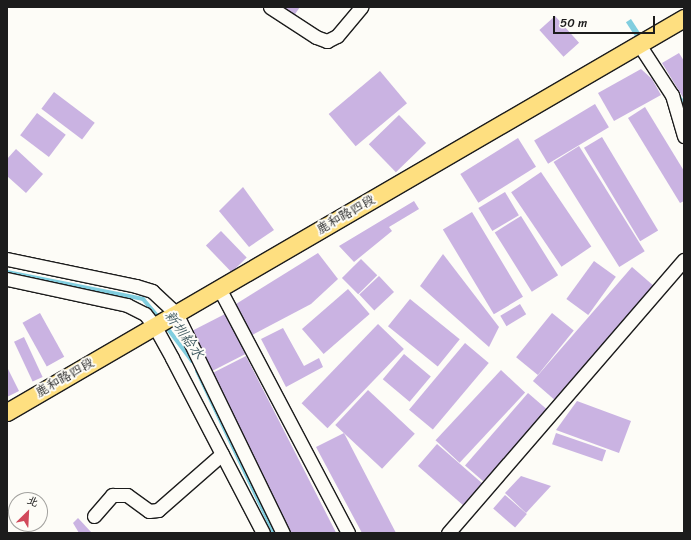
<!DOCTYPE html>
<html>
<head>
<meta charset="utf-8">
<style>
	body { margin:0 }
	#map { position:relative; width:691px; height:540px; overflow:hidden; background:#fdfcf7; font-family:Sriracha,"LXGW WenKai TC",sans-serif }
	div>[style] { position:absolute }
	[style*='--x'] { left:calc(var(--x)*1px); top:calc(var(--y)*1px); width:calc(var(--w)*1px); rotate:calc(var(--a)*1deg) }
	.water>* { inset:0; background:#81cedf; transform-origin:0 0 }
	.stream>* { height:4px; margin:-2px; padding:0 2px; transform-origin:2px; border-radius:2px; background:#81cedf }
	.building>* { inset:0; background:#cab3e2; transform-origin:0 0 }
	.roads { filter:drop-shadow(1px 0 #1c1c1c) drop-shadow(-1px 0 #1c1c1c) drop-shadow(0 1px #1c1c1c) drop-shadow(0 -1px #1c1c1c) }
	.minor>* { height:13px; margin:-6.5px; padding:0 6.5px; transform-origin:6.5px; border-radius:6.5px; background:#fdfcf7 }
	.major>* { height:17px; margin:-8.5px; padding:0 8.5px; transform-origin:8.5px; border-radius:8.5px; background:#fedf80 }
	span { translate:-50% -50%; white-space:nowrap; text-align:center; line-height:1.15; -webkit-text-stroke:4px #fdfcf7; paint-order:stroke }
	.street-label { font-size:13px; color:#1c1c1c }
	.water-label { font-size:14px; color:#3f5a60; font-style:italic }
	.frame { position:absolute; inset:0; border:8px solid #1c1c1c; pointer-events:none }
	.north { position:absolute; left:8px; top:492px; width:40px; height:40px; box-sizing:border-box; background:#fdfcf7; border:1px solid #a3a29f; border-radius:50%; rotate:24deg; font-size:11px; font-weight:700; line-height:16px; text-align:center; color:#1c1c1c }
	.north::after { content:''; display:block; margin:auto; width:14px; height:18px; background:#d1495b; clip-path:polygon(50% 0,100% 100%,50% 72%,0 100%) }
	.scale { position:absolute; left:553px; top:16px; width:102px; height:18px; box-sizing:border-box; border:2px solid #1c1c1c; border-top:0; padding-left:5px; font-size:12px; line-height:14px; white-space:nowrap; color:#1c1c1c; -webkit-text-stroke:3px #fdfcf7; paint-order:stroke }
</style>
</head>
<body>
<div id="map">
	<div class="water">
		<div style="left:631px;top:19px;width:98px;height:6px;rotate:57deg"></div>
	</div>
	<div class="stream">
		<div style="--x:7;--y:272;--w:139;--a:11.2"></div>
		<div style="--x:143;--y:299;--w:25;--a:50"></div>
		<div style="--x:165;--y:325;--w:45;--a:53.1"></div>
		<div style="--x:197;--y:371;--w:179;--a:64.6"></div>
	</div>
	<div class="building">
		<div style="clip-path:polygon(278px 7px,300px 7px,293px 17px)"></div>
		<div style="left:555px;top:16px;width:36px;height:21px;rotate:48deg"></div>
		<div style="clip-path:polygon(679px 53px,684px 61px,684px 99px,662px 63px)"></div>
		<div style="clip-path:polygon(641px 69px,652px 79px,661px 95px,614px 121px,598px 93px)"></div>
		<div style="left:380px;top:71px;width:42px;height:67px;rotate:50deg"></div>
		<div style="left:54px;top:92px;width:51px;height:21px;rotate:37deg"></div>
		<div style="left:595px;top:104px;width:27px;height:71px;rotate:59deg"></div>
		<div style="clip-path:polygon(645px 107px,684px 171px,684px 201px,680px 203px,628px 118px)"></div>
		<div style="left:37px;top:113px;width:36px;height:28px;rotate:37deg"></div>
		<div style="left:399px;top:115px;width:39px;height:42px;rotate:46deg"></div>
		<div style="left:602px;top:137px;width:109px;height:21px;rotate:59deg"></div>
		<div style="left:518px;top:138px;width:34px;height:68px;rotate:58deg"></div>
		<div style="left:579px;top:146px;width:124px;height:30px;rotate:58deg"></div>
		<div style="clip-path:polygon(16px 149px,43px 174px,26px 193px,7px 176px,7px 159px)"></div>
		<div style="left:541px;top:172px;width:90px;height:36px;rotate:56deg"></div>
		<div style="clip-path:polygon(243px 187px,274px 230px,249px 247px,219px 211px)"></div>
		<div style="left:505px;top:192px;width:27px;height:31px;rotate:59deg"></div>
		<div style="clip-path:polygon(414px 201px,419px 209px,389px 227px,392px 231px,354px 262px,339px 246px)"></div>
		<div style="left:472px;top:212px;width:99px;height:34px;rotate:59deg"></div>
		<div style="left:521px;top:216px;width:70px;height:31px;rotate:58deg"></div>
		<div style="left:221px;top:231px;width:37px;height:21px;rotate:46deg"></div>
		<div style="clip-path:polygon(318px 253px,338px 279px,311px 304px,252px 335px,236px 304px)"></div>
		<div style="clip-path:polygon(443px 254px,499px 327px,489px 347px,420px 286px)"></div>
		<div style="left:361px;top:259px;width:23px;height:27px;rotate:45deg"></div>
		<div style="left:594px;top:261px;width:27px;height:47px;rotate:36deg"></div>
		<div style="left:632px;top:267px;width:29px;height:151px;rotate:41deg"></div>
		<div style="left:379px;top:276px;width:22px;height:27px;rotate:47deg"></div>
		<div style="left:348px;top:289px;width:33px;height:61px;rotate:49deg"></div>
		<div style="left:410px;top:299px;width:64px;height:35px;rotate:39deg"></div>
		<div style="left:520px;top:304px;width:12px;height:23px;rotate:59deg"></div>
		<div style="left:40px;top:313px;width:50px;height:20px;rotate:61deg"></div>
		<div style="left:552px;top:313px;width:28px;height:57px;rotate:39deg"></div>
		<div style="left:225px;top:314px;width:45px;height:40px;rotate:63deg"></div>
		<div style="left:378px;top:324px;width:36px;height:110px;rotate:44deg"></div>
		<div style="clip-path:polygon(283px 328px,304px 366px,319px 358px,323px 367px,286px 387px,261px 339px)"></div>
		<div style="left:24px;top:337px;width:44px;height:11px;rotate:65deg"></div>
		<div style="left:465px;top:343px;width:31px;height:87px;rotate:40deg"></div>
		<div style="left:404px;top:354px;width:35px;height:33px;rotate:40deg"></div>
		<div style="left:246px;top:356px;width:199px;height:42px;rotate:63deg"></div>
		<div style="clip-path:polygon(7px 367px,19px 391px,7px 397px)"></div>
		<div style="left:501px;top:370px;width:33px;height:96px;rotate:43deg"></div>
		<div style="left:368px;top:390px;width:64px;height:48px;rotate:43deg"></div>
		<div style="left:528px;top:393px;width:28px;height:96px;rotate:41deg"></div>
		<div style="clip-path:polygon(577px 401px,631px 421px,619px 453px,556px 430px)"></div>
		<div style="clip-path:polygon(344px 433px,396px 533px,362px 533px,316px 447px)"></div>
		<div style="left:556px;top:433px;width:53px;height:12px;rotate:19deg"></div>
		<div style="left:437px;top:444px;width:66px;height:29px;rotate:41deg"></div>
		<div style="clip-path:polygon(521px 476px,551px 486px,526px 513px,505px 493px)"></div>
		<div style="left:505px;top:495px;width:29px;height:18px;rotate:41deg"></div>
		<div style="clip-path:polygon(78px 518px,92px 533px,79px 533px,73px 523px)"></div>
	</div>
	<div class="roads">
		<div class="minor">
			<div style="--x:270;--y:7;--w:55;--a:33.1"></div>
			<div style="--x:316;--y:37;--w:12;--a:20"></div>
			<div style="--x:327;--y:41;--w:11;--a:-27"></div>
			<div style="--x:337;--y:36;--w:38;--a:-50"></div>
			<div style="--x:640;--y:46;--w:59;--a:56.9"></div>
			<div style="--x:672;--y:95;--w:43;--a:73.7"></div>
			<div style="--x:7;--y:259;--w:132;--a:11.8"></div>
			<div style="--x:136;--y:286;--w:17;--a:17"></div>
			<div style="--x:152;--y:291;--w:33;--a:43"></div>
			<div style="--x:176;--y:313;--w:245;--a:64.1"></div>
			<div style="--x:7;--y:279;--w:123;--a:12.2"></div>
			<div style="--x:127;--y:305;--w:20;--a:27"></div>
			<div style="--x:145;--y:314;--w:16;--a:52"></div>
			<div style="--x:155;--y:327;--w:35;--a:61"></div>
			<div style="--x:172;--y:358;--w:197;--a:62.5"></div>
			<div style="--x:219;--y:288;--w:277;--a:62.2"></div>
			<div style="--x:94;--y:516;--w:28;--a:-49"></div>
			<div style="--x:112;--y:495;--w:15;--a:0"></div>
			<div style="--x:127;--y:495;--w:27;--a:36"></div>
			<div style="--x:149;--y:511;--w:9;--a:-6"></div>
			<div style="--x:158;--y:510;--w:85;--a:-41.2"></div>
			<div style="--x:448;--y:533;--w:361;--a:-49.2"></div>
		</div>
		<div class="major">
			<div style="--x:7;--y:412;--w:783;--a:-30.2"></div>
		</div>
	</div>
	<div class="street-label">
		<span style="left:346px;top:215px;rotate:-30deg">鹿和路四段</span>
		<span style="left:65px;top:378px;rotate:-30deg">鹿和路四段</span>
	</div>
	<div class="water-label">
		<span style="left:184px;top:335px;rotate:54deg">新圳給水</span>
	</div>
	<div class="frame"></div>
	<div class="north">北</div>
	<div class="scale">50 m</div>
</div>
</body>
</html>
